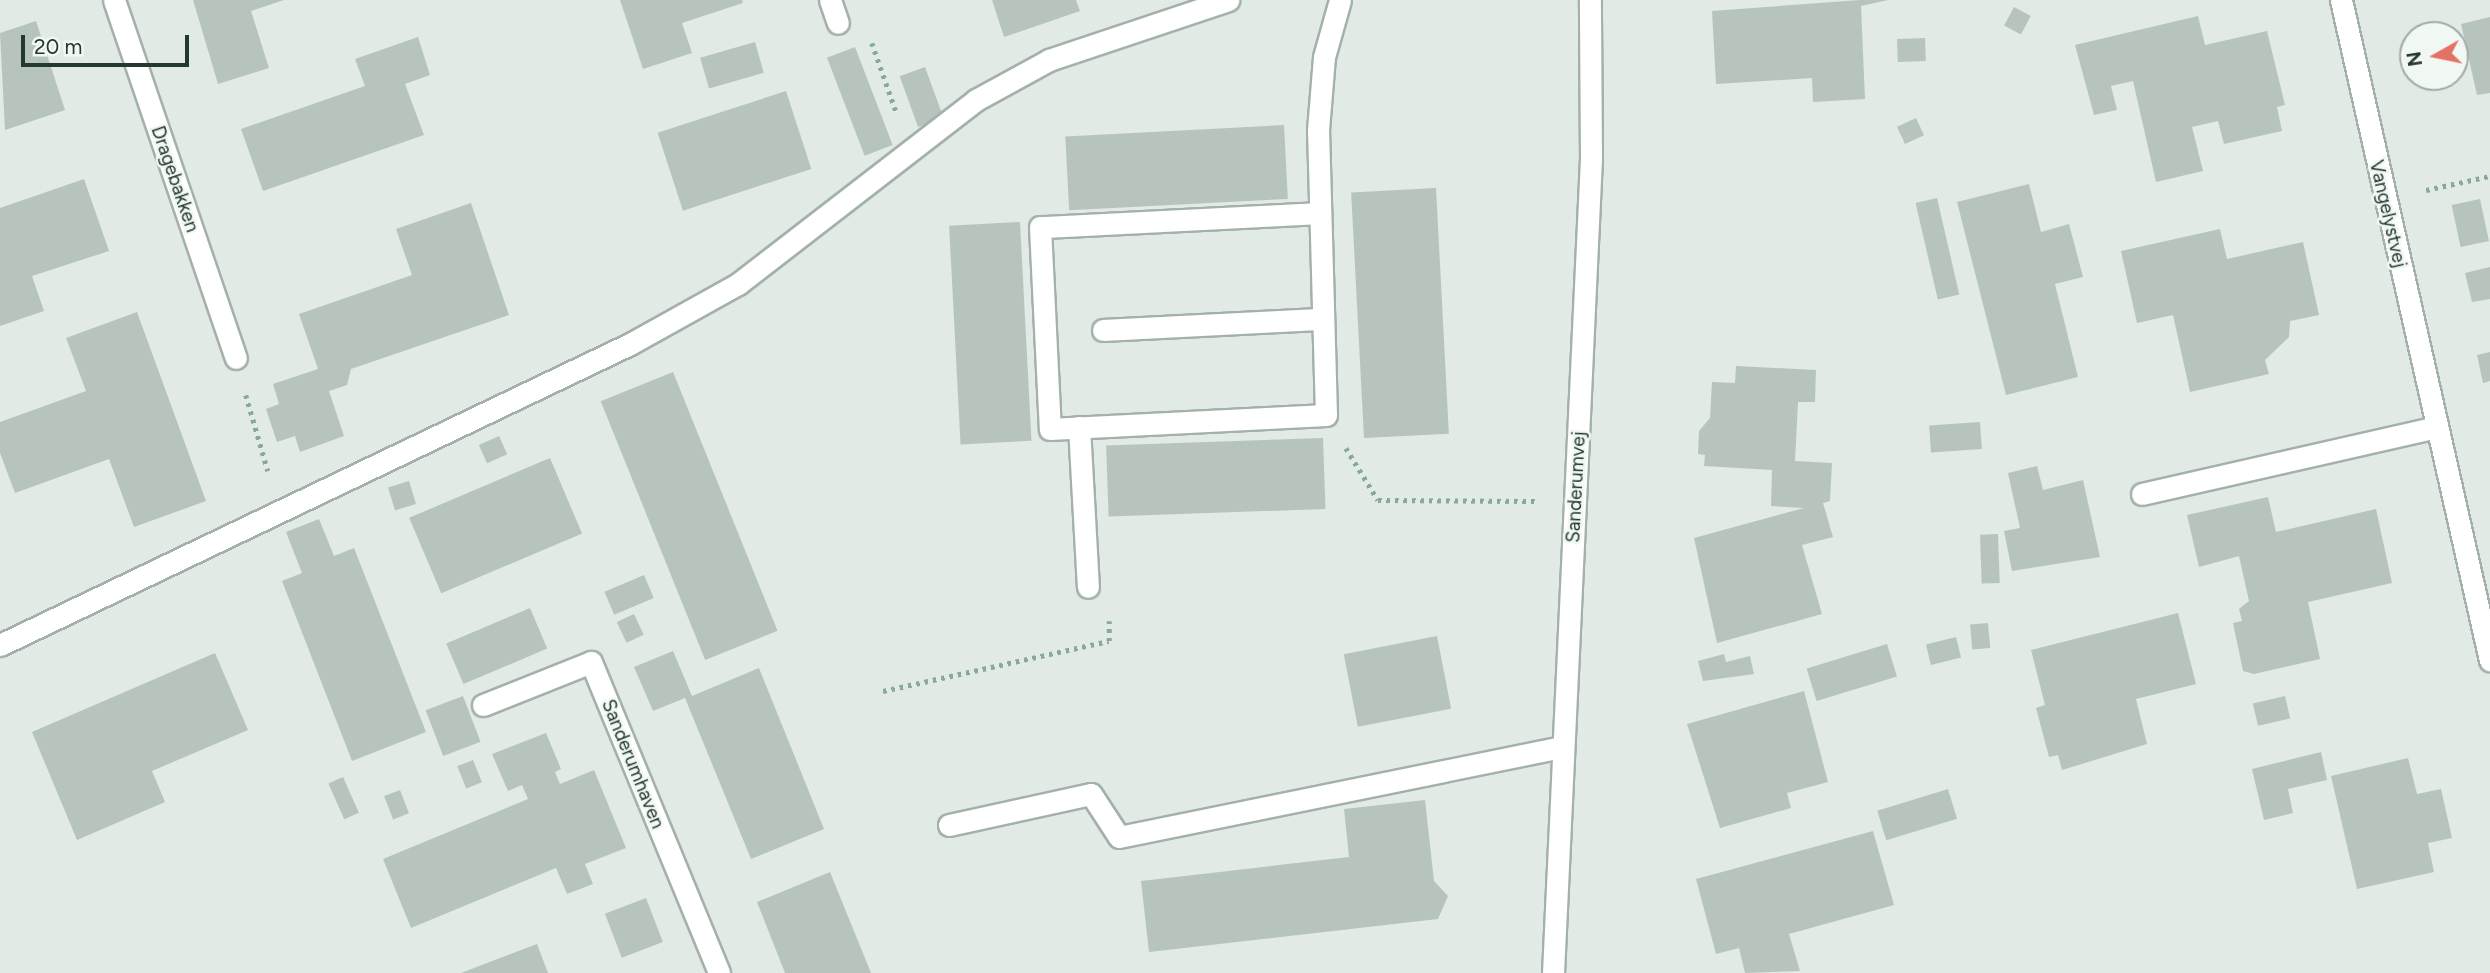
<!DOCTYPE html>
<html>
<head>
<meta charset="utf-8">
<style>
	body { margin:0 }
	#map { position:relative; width:2490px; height:973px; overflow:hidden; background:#e1eae4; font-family:Figtree,sans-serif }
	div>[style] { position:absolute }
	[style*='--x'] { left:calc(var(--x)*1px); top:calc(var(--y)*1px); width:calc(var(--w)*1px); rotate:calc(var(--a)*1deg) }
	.building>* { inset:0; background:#b7c4bd; transform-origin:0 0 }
	.path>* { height:4.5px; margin-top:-2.25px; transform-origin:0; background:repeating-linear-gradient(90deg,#85aa98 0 3.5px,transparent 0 8.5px) }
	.roads { filter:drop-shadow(2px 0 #a4b1aa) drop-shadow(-2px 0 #a4b1aa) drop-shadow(0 2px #a4b1aa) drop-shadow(0 -2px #a4b1aa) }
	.lane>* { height:21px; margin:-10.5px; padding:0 10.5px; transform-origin:10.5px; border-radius:10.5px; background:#fff }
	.street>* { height:21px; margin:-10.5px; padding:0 10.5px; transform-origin:10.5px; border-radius:10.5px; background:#fff }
	.secondary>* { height:21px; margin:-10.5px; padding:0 10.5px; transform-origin:10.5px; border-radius:10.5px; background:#fff }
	span { translate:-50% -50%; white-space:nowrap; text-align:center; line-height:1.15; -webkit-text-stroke:5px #f1f7f3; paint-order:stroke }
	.street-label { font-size:19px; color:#23382f }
	.north { position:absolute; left:2399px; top:21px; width:70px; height:70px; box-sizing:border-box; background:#f1f7f3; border:2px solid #9faba5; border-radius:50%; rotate:261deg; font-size:19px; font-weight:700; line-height:28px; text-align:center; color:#23382f }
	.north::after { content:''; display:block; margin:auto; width:24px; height:32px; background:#e37166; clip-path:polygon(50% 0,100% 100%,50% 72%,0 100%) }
	.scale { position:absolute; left:21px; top:35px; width:168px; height:32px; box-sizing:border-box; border:4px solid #23382f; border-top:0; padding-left:9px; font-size:21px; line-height:24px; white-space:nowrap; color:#23382f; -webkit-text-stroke:5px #f1f7f3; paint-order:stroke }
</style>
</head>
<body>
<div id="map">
	<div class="building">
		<div style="clip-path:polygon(193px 0,284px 0,251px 11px,269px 68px,218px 84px)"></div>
		<div style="clip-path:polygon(620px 0,742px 0,743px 3px,682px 23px,692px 53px,643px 69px)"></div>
		<div style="clip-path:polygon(992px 0,1076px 0,1080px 11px,1004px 37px)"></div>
		<div style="clip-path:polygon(1860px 0,1888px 0,1861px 6px,1865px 99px,1813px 102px,1812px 78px,1716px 84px,1712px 11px)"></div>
		<div style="left:2014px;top:7px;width:19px;height:21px;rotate:28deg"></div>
		<div style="clip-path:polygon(2198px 16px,2205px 45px,2267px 31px,2285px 105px,2277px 107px,2282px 131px,2224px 144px,2218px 121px,2192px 127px,2203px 171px,2156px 182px,2133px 81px,2111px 86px,2117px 110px,2094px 115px,2075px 45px)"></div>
		<div style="clip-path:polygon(2490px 17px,2490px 93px,2477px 95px,2461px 24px)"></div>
		<div style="clip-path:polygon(36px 21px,65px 110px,5px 130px,0 33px)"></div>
		<div style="clip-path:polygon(418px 37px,430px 75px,405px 84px,424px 135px,263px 191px,241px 129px,365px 86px,355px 59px)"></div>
		<div style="left:1925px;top:38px;width:23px;height:28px;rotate:88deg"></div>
		<div style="left:755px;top:42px;width:32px;height:57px;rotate:74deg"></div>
		<div style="left:855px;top:47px;width:105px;height:30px;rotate:69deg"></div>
		<div style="left:925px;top:67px;width:54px;height:27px;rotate:70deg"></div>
		<div style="left:786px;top:91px;width:82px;height:135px;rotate:72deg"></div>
		<div style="left:1916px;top:118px;width:19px;height:21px;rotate:65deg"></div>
		<div style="left:1284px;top:125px;width:74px;height:219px;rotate:87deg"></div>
		<div style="clip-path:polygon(84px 179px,109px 251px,32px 276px,44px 311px,0 326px,0 208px)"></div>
		<div style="clip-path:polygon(2029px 184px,2041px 232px,2069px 224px,2083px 277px,2055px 284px,2078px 377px,2006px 395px,1957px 202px)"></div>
		<div style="left:1436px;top:188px;width:246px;height:85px;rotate:87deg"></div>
		<div style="left:1937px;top:198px;width:99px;height:22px;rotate:77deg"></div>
		<div style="left:2480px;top:199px;width:43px;height:29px;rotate:78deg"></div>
		<div style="clip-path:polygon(471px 203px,509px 315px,351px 369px,347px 385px,329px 391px,344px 436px,300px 452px,295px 436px,277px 442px,266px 409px,279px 404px,273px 384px,318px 369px,299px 314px,412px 275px,396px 229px)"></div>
		<div style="left:1020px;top:222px;width:219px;height:71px;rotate:87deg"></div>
		<div style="clip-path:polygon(2220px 229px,2227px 259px,2303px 242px,2319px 315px,2290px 321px,2289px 337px,2265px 360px,2269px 374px,2190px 392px,2173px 315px,2137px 323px,2121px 251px)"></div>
		<div style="clip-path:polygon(2490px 267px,2490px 299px,2472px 302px,2465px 273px)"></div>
		<div style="clip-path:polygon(137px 312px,206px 501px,134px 527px,109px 459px,15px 493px,0 453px,0 422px,86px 391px,66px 338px)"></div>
		<div style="clip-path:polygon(2490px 352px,2490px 381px,2483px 383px,2477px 355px)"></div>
		<div style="clip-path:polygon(1736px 366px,1816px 370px,1815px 402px,1798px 402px,1795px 461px,1832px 463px,1830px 501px,1823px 503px,1833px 537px,1802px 545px,1822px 614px,1717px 643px,1694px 538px,1804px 508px,1771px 506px,1772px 470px,1704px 466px,1705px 455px,1698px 454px,1699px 431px,1710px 418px,1712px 382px,1735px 383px)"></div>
		<div style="left:673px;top:372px;width:279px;height:78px;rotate:68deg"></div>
		<div style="left:1980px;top:422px;width:27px;height:51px;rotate:86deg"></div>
		<div style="left:499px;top:436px;width:20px;height:22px;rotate:66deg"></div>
		<div style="left:1323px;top:438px;width:71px;height:217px;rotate:88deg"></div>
		<div style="left:550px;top:458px;width:82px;height:153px;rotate:67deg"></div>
		<div style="clip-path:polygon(2037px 466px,2043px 490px,2083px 480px,2100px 557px,2012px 571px,2004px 531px,2020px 528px,2008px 473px)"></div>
		<div style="left:409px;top:481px;width:24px;height:22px;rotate:73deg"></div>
		<div style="clip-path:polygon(2268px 497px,2276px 532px,2376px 509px,2392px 583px,2308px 602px,2320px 659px,2254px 674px,2243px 671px,2233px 623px,2242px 621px,2239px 609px,2249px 601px,2239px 556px,2199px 567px,2187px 515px)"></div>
		<div style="clip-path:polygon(319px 519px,334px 556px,354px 548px,426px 732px,352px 761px,282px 581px,302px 573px,286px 532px)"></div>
		<div style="left:1998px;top:534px;width:49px;height:18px;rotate:88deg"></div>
		<div style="left:644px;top:575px;width:25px;height:43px;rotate:67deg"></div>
		<div style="left:530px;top:608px;width:44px;height:91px;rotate:67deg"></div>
		<div style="clip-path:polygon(2178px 613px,2196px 684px,2136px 699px,2147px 744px,2062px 770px,2058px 755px,2049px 757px,2036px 708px,2045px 705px,2031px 650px)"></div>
		<div style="left:634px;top:614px;width:23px;height:19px;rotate:65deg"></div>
		<div style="left:1988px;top:623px;width:25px;height:18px;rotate:85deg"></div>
		<div style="left:1437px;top:636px;width:74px;height:95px;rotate:79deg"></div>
		<div style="left:1956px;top:637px;width:21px;height:31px;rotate:76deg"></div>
		<div style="left:1887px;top:644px;width:34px;height:84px;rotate:73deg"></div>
		<div style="clip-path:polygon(673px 651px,692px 696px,759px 668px,824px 829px,751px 859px,685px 698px,653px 711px,634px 667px)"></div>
		<div style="clip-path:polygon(215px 653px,248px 730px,152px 771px,165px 802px,77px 840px,32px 732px)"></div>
		<div style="clip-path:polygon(1724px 654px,1726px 662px,1750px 656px,1754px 674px,1703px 681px,1698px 661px)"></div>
		<div style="clip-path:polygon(1804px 691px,1828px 782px,1787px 793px,1791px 808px,1720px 828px,1687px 724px)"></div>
		<div style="left:463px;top:696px;width:49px;height:40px;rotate:69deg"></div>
		<div style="left:2285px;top:696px;width:23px;height:33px;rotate:77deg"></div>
		<div style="clip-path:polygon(546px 733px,561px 769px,555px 772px,560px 784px,594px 770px,626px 848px,585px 864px,593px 884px,567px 894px,556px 868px,411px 928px,383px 859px,528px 799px,522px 785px,508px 791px,492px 754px)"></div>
		<div style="clip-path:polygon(2321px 752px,2327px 780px,2288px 789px,2293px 813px,2264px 820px,2252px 769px)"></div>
		<div style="clip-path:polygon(2408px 758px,2417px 794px,2441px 789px,2452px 838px,2428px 843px,2434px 872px,2357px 889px,2331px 776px)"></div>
		<div style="left:473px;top:760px;width:24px;height:17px;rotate:68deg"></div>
		<div style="left:343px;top:777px;width:39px;height:16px;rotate:66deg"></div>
		<div style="left:1948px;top:789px;width:31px;height:74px;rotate:73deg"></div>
		<div style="left:400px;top:790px;width:25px;height:17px;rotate:69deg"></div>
		<div style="clip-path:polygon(1425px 800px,1434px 881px,1448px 896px,1438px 919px,1149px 952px,1141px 881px,1349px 857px,1344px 809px)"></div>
		<div style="clip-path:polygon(1873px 831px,1894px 905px,1789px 934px,1800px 971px,1745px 973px,1739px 948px,1716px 954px,1696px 879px)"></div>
		<div style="clip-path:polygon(830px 872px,871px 973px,785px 973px,757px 902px)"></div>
		<div style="left:646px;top:898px;width:47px;height:44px;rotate:69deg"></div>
		<div style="clip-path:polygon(537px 944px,548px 973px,461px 973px)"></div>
	</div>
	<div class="path">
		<div style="--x:872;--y:43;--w:72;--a:70.6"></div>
		<div style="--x:2426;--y:190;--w:66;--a:-12.3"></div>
		<div style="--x:246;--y:395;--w:79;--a:73.9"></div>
		<div style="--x:1346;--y:448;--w:61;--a:58.4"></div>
		<div style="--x:1378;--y:500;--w:158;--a:0.4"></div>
		<div style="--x:883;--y:691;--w:231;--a:-12.5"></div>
		<div style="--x:1109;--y:641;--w:20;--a:-90"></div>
	</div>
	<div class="roads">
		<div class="lane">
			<div style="--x:1320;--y:213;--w:280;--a:177.1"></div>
			<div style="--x:1040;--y:227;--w:202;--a:87.2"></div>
			<div style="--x:1050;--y:429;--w:276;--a:-2.9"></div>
			<div style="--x:1326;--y:415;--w:285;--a:-91.6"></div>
			<div style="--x:1318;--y:130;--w:73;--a:-85.3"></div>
			<div style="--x:1324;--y:57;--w:59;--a:-74.3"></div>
			<div style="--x:1103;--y:330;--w:220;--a:-2.9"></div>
			<div style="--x:1079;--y:427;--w:160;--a:86.8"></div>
			<div style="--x:0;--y:645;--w:698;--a:-25.54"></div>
			<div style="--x:630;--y:344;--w:124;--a:-29.1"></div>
			<div style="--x:738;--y:284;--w:301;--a:-37.7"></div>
			<div style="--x:976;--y:100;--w:83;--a:-28.7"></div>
			<div style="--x:1049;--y:60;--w:189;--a:-18.5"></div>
			<div style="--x:949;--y:825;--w:145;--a:-12.3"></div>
			<div style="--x:1091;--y:794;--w:51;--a:56.9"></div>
			<div style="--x:1119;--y:837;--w:453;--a:-11.5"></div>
		</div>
		<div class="street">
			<div style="--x:114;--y:0;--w:378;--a:71.2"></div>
			<div style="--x:830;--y:0;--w:24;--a:71"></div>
			<div style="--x:2341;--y:0;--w:677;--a:77.28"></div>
			<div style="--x:2142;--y:494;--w:302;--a:-12.8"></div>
			<div style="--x:483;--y:705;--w:116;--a:-21.7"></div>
			<div style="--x:591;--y:662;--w:336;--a:67.6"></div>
		</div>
		<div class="secondary">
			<div style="--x:1553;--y:973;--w:816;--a:-87.33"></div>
			<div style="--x:1591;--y:158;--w:158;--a:-90.4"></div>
		</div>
	</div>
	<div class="street-label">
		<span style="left:175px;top:179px;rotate:71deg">Dragebakken</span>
		<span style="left:2388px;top:214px;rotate:77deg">Vangelystvej</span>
		<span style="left:1576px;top:487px;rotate:-87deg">Sanderumvej</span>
		<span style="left:633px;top:764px;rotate:68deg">Sanderumhaven</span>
	</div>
	<div class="north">N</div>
	<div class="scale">20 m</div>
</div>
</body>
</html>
